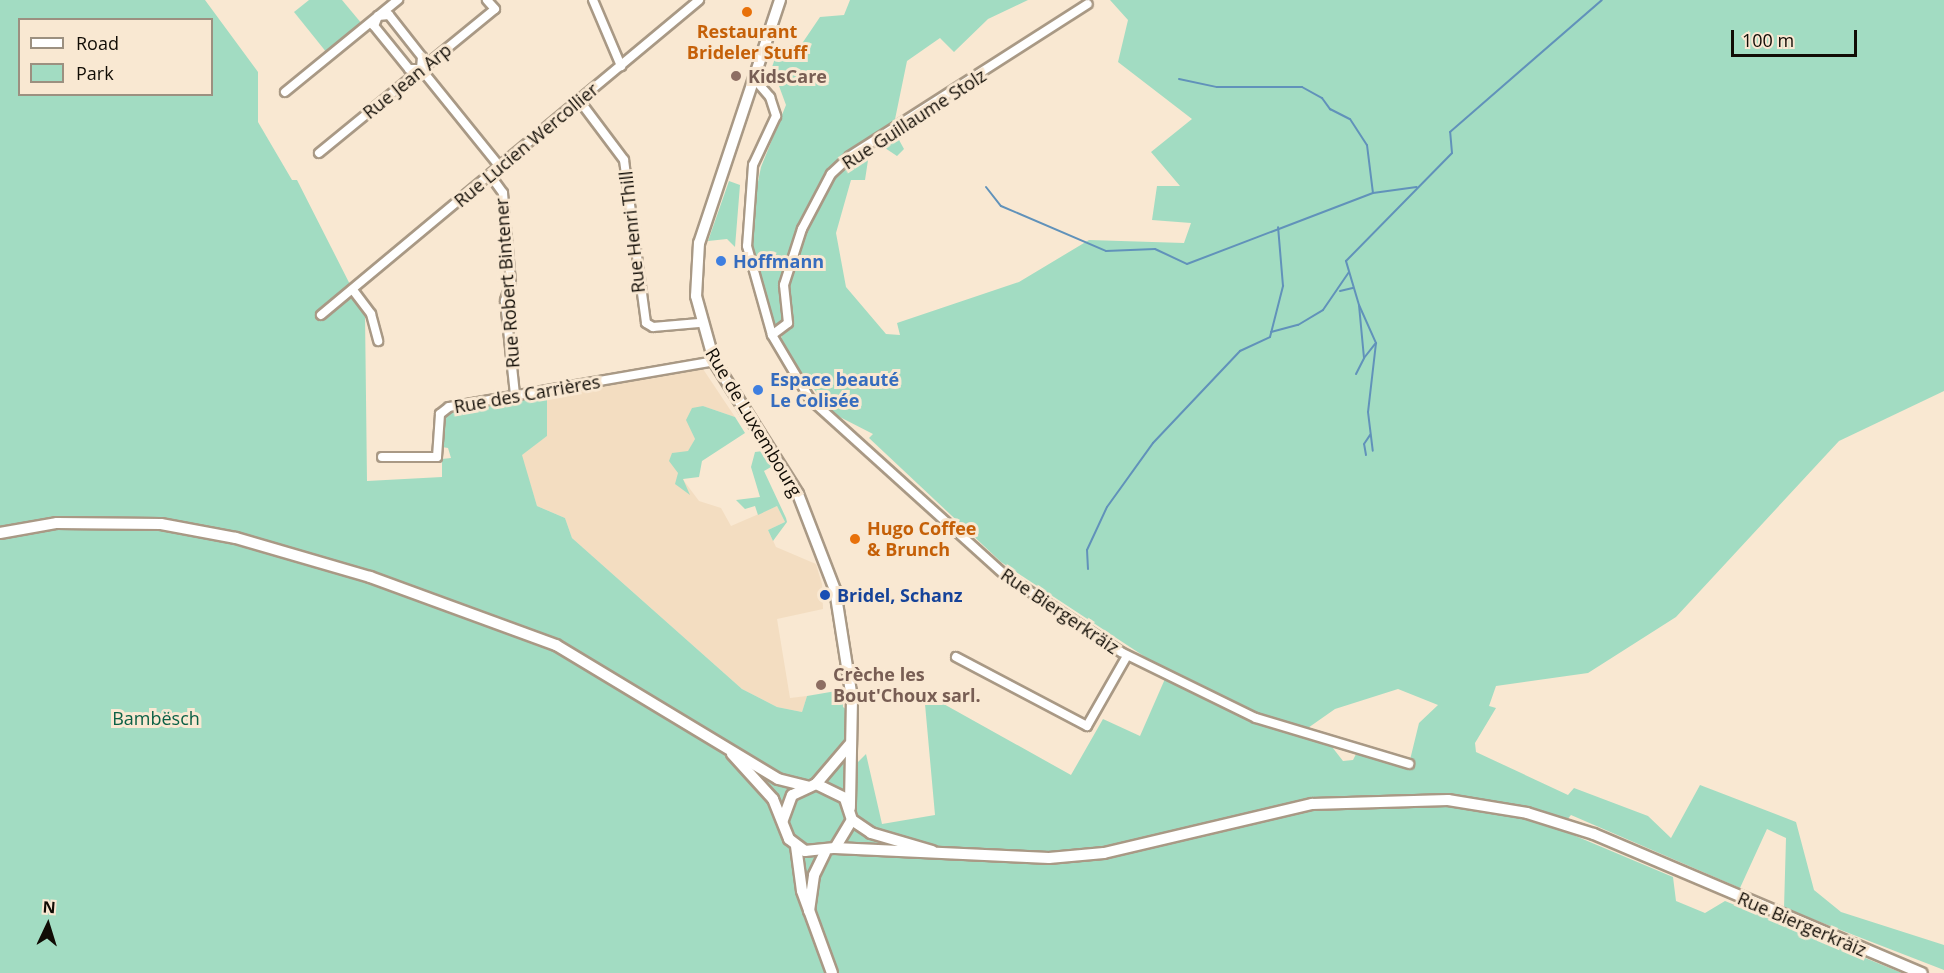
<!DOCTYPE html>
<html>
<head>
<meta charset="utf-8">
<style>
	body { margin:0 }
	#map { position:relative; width:1944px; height:973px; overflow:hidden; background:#f9e8d2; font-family:"Open Sans",sans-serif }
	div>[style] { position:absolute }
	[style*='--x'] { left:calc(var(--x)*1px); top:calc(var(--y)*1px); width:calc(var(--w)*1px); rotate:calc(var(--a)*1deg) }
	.built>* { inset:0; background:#f3ddc1 }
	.green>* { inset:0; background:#a2dcc2 }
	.stream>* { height:2px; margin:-1px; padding:0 1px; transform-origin:1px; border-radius:1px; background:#6192ba }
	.roads { filter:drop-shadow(2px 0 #a99985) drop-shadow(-2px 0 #a99985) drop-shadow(0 2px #a99985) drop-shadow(0 -2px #a99985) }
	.minor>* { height:8px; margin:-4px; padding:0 4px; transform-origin:4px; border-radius:4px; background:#fff }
	.major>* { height:10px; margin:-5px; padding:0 5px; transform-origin:5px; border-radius:5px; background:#fff }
	.dots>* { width:16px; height:16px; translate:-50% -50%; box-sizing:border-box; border:3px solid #f9e8d2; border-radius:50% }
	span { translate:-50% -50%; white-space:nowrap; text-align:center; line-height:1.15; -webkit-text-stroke:6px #f9e8d2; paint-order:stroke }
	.food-label { font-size:18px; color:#c56008; font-weight:700 }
	.left { translate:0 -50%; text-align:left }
	.education-label { font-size:18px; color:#785e54; font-weight:700 }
	.street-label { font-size:18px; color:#110c05 }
	.shop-label { font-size:18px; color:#366cbe; font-weight:700 }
	.transit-label { font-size:18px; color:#164399; font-weight:700 }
	.park-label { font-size:18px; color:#0b6045 }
	.legend { position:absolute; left:18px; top:18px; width:195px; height:78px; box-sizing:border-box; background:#f9e8d2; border:2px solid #9c9080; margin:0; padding:8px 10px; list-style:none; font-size:18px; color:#110c05 }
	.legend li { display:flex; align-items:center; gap:12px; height:30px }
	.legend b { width:30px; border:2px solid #9c9080 }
	.north { position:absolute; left:18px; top:895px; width:60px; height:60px; -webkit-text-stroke:4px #f9e8d2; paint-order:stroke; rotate:4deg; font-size:16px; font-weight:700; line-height:24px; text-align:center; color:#110c05 }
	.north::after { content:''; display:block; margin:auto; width:21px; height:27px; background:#110c05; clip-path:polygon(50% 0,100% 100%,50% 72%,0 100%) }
	.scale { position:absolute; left:1731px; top:30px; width:126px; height:27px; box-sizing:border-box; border:3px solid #110c05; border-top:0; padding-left:8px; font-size:18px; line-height:21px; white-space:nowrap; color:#110c05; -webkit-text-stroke:4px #f9e8d2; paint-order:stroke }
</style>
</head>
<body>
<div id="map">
	<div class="built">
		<div style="clip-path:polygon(703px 369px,735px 417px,703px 406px,687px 420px,695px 439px,688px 452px,673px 453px,678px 473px,699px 501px,721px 508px,731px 526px,777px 506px,785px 522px,768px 530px,776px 547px,816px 564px,822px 584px,823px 609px,777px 619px,790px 698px,807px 696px,802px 712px,777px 707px,742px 689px,572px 538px,565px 518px,537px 506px,521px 455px,547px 436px,547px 395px)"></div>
	</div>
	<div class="green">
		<div style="clip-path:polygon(evenodd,0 0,205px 0,258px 72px,258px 122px,292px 180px,297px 180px,365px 314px,367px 481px,442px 477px,442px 459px,451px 458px,448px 448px,442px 447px,443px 414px,449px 410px,547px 395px,547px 436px,522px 455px,537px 506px,565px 518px,572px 538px,742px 689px,777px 707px,802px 712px,807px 696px,842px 690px,843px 707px,853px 715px,855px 777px,858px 762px,866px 754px,882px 824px,935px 815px,924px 693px,1071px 775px,1103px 719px,1140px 736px,1168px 672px,1001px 562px,869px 438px,873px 434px,832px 413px,780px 344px,783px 330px,774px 327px,752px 248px,751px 216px,761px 167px,786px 105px,772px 67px,779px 47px,801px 45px,820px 17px,844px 15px,850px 0,1028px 0,988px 19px,954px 52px,940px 38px,907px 61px,893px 129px,904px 149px,897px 156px,879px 144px,870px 147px,865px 180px,851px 180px,836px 233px,846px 287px,886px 334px,900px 335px,897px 323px,1019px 282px,1089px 240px,1184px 243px,1191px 223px,1152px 220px,1157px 186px,1180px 186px,1151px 152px,1192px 119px,1118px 62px,1128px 20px,1110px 0,1944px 0,1944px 391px,1839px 441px,1676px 617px,1588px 673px,1496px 686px,1489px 706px,1496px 708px,1475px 743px,1476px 752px,1568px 795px,1574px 788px,1648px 816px,1671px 838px,1700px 785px,1796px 822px,1814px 890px,1841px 912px,1944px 945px,1944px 970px,1784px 908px,1786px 838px,1767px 829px,1740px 888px,1571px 815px,1559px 829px,1673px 877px,1676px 901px,1705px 913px,1725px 901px,1902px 973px,0 973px,0 0,20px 20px,212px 20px,212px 94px,20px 94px,20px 20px,0 0,1398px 689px,1438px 705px,1419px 723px,1409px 764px,1358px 750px,1353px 760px,1343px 761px,1329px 743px,1305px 730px,1335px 709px,1398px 689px)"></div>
		<div style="clip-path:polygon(309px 0,342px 0,362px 24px,327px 53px,294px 12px)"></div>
		<div style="clip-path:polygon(729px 181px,740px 185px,735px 247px,727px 239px,708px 241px)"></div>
		<div style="clip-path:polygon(703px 406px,735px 417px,745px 433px,702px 461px,699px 477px,683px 479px,690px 495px,675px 484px,678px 473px,669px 461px,672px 453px,688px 451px,695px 439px,686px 420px,692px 408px)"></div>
		<div style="clip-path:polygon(763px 451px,771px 467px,764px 471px,786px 518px,787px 522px,773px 541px,768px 530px,785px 522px,777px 506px,758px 515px,755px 506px,745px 509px,736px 500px,760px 497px,751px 467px,755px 452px)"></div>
	</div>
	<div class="stream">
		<div style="--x:1179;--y:79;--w:39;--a:12"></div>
		<div style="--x:1217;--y:87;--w:85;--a:0"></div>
		<div style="--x:1302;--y:87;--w:23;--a:29"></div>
		<div style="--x:1322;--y:98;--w:14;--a:54"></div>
		<div style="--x:1330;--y:109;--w:22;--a:27"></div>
		<div style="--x:1350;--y:119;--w:31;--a:57"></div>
		<div style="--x:1367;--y:145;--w:48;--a:82.9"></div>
		<div style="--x:986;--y:187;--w:24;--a:52"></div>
		<div style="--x:1001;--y:206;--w:114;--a:23.2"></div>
		<div style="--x:1106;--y:251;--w:49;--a:-2.3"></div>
		<div style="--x:1155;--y:249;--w:35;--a:25"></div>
		<div style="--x:1187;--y:264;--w:199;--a:-20.9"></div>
		<div style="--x:1373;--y:193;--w:44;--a:-7.8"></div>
		<div style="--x:1340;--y:291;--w:13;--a:-13"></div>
		<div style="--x:1359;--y:305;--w:42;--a:65.9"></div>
		<div style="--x:1376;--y:343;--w:69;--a:96.6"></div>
		<div style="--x:1368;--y:412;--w:39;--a:83"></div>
		<div style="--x:1271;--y:332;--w:28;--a:-15"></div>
		<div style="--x:1298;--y:325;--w:29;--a:-31"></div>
		<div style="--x:1323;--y:310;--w:46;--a:-55.6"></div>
		<div style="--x:1364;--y:358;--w:18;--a:-52"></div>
		<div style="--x:1356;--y:374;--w:18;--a:-63"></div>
		<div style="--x:1364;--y:358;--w:53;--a:-95.4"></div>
		<div style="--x:1359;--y:305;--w:46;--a:-106.5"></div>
		<div style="--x:1346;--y:261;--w:151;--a:-45.5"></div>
		<div style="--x:1452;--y:153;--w:21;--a:-95"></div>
		<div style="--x:1450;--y:132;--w:201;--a:-41"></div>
		<div style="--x:1366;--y:455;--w:11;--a:-100"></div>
		<div style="--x:1364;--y:444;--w:11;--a:-56"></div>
		<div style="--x:1088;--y:569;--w:19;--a:-93"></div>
		<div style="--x:1087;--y:550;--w:47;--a:-65.1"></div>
		<div style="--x:1107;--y:507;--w:79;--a:-54.3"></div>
		<div style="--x:1153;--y:443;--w:127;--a:-46.6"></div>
		<div style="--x:1240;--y:351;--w:33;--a:-25"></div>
		<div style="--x:1270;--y:337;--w:53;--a:-75.7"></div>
		<div style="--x:1283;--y:286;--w:59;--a:-94.8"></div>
	</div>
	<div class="roads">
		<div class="minor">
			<div style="--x:593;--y:0;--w:72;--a:67"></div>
			<div style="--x:421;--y:69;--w:12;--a:180"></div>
			<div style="--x:409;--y:69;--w:55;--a:-129.1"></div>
			<div style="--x:374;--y:26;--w:11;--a:-68"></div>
			<div style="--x:378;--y:16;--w:11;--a:-5"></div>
			<div style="--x:389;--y:15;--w:53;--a:51.8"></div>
			<div style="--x:422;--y:57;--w:12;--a:95"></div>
			<div style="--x:421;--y:69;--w:126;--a:51.1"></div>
			<div style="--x:757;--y:82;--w:20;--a:49"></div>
			<div style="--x:770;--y:97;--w:20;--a:72"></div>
			<div style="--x:776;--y:116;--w:54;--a:115.1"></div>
			<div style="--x:753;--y:165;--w:81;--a:94.2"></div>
			<div style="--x:747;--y:246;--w:92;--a:74.3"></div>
			<div style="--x:772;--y:335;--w:74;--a:59.3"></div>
			<div style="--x:810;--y:399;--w:263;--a:42.1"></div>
			<div style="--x:1005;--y:575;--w:139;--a:33.6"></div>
			<div style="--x:1121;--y:652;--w:150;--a:26.1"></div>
			<div style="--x:1256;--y:718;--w:160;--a:16.7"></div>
			<div style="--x:285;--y:92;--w:146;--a:-39.2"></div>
			<div style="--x:579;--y:100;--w:75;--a:53.1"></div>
			<div style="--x:624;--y:160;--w:164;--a:82.3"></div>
			<div style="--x:646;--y:323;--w:8;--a:30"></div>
			<div style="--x:653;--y:327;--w:46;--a:-5"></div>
			<div style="--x:319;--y:153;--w:227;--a:-39.3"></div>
			<div style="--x:495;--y:9;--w:12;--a:-132"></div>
			<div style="--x:490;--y:175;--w:22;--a:54"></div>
			<div style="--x:503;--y:193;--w:89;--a:84.9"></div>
			<div style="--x:511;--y:282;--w:20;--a:108"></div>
			<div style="--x:505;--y:301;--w:95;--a:83.9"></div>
			<div style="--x:353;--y:290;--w:30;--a:53"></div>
			<div style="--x:371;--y:314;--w:28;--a:75"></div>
			<div style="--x:321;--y:315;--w:492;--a:-39.8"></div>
			<div style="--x:772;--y:335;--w:20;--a:-37"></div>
			<div style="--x:788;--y:323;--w:38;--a:-96"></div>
			<div style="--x:784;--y:285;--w:59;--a:-72.2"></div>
			<div style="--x:802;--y:229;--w:62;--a:-62.2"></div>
			<div style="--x:831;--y:174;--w:26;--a:-43"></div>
			<div style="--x:850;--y:156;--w:282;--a:-32.6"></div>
			<div style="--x:382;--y:457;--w:55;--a:0"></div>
			<div style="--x:437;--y:457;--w:43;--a:-86"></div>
			<div style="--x:440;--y:414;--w:11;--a:-38"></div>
			<div style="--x:449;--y:407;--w:269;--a:-9.8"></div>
			<div style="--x:956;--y:657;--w:148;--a:27.8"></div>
			<div style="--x:1087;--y:726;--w:81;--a:-60.3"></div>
		</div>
		<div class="major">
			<div style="--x:780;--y:0;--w:256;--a:108.4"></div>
			<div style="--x:699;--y:243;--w:53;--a:93.2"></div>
			<div style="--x:696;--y:296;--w:67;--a:74.5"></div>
			<div style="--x:714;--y:361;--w:157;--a:57.7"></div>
			<div style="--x:798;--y:494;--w:103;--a:68.9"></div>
			<div style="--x:835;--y:590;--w:110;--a:81.1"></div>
			<div style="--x:852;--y:699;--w:109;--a:91.1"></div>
			<div style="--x:0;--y:533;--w:58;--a:-10"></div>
			<div style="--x:57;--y:523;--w:104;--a:0.6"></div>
			<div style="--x:161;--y:524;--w:76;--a:10.6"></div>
			<div style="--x:236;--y:538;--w:140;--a:16.2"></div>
			<div style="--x:370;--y:577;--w:198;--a:20.1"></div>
			<div style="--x:556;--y:645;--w:259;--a:31.1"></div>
			<div style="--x:778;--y:779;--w:30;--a:14"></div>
			<div style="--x:732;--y:754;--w:61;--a:47.7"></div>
			<div style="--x:773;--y:799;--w:43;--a:68.2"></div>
			<div style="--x:789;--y:839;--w:20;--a:37"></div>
			<div style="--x:805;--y:851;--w:30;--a:-6"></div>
			<div style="--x:835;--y:848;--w:33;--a:-59"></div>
			<div style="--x:852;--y:820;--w:23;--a:-108"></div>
			<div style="--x:845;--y:798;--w:32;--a:-154"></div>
			<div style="--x:816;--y:784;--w:26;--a:155"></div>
			<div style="--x:792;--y:795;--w:27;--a:110"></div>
			<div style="--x:816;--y:784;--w:52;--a:-49.6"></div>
			<div style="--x:852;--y:820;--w:23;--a:34"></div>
			<div style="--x:871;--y:833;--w:64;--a:16.4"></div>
			<div style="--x:796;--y:846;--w:45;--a:82.4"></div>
			<div style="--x:802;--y:891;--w:87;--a:69.9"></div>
			<div style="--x:835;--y:848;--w:214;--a:2.7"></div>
			<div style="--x:1049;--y:858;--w:55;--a:-5.2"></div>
			<div style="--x:1104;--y:853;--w:214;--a:-13.3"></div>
			<div style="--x:1312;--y:804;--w:136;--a:-1.7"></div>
			<div style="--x:1448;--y:800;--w:80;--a:9.3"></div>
			<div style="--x:1527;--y:813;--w:70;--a:17.4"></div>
			<div style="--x:1594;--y:834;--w:356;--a:23"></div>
			<div style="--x:809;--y:911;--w:36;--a:-82"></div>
			<div style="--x:814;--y:875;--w:25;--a:-64"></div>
		</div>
	</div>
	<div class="dots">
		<div style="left:747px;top:12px;background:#e8710a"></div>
		<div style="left:736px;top:76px;background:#8d6e63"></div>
		<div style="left:721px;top:261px;background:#3f7fe0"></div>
		<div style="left:758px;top:390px;background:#3f7fe0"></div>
		<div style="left:855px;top:539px;background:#e8710a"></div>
		<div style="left:825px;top:595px;background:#1a4fb4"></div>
		<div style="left:821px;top:685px;background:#8d6e63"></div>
	</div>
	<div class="food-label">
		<span style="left:747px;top:42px">Restaurant<br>Brideler Stuff</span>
		<span class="left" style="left:867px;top:539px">Hugo Coffee<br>&amp; Brunch</span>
	</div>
	<div class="education-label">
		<span class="left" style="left:748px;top:76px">KidsCare</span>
		<span class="left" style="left:833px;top:685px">Crèche les<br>Bout'Choux sarl.</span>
	</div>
	<div class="street-label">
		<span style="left:407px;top:81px;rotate:-39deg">Rue Jean Arp</span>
		<span style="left:914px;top:119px;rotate:-33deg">Rue Guillaume Stolz</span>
		<span style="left:526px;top:145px;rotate:-40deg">Rue Lucien Wercollier</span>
		<span style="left:632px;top:232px;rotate:-96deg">Rue Henri Thill</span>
		<span style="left:507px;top:283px;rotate:-94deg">Rue Robert Bintener</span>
		<span style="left:527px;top:394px;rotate:-10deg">Rue des Carrières</span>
		<span style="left:754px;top:422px;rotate:59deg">Rue de Luxembourg</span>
		<span style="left:1060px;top:611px;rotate:34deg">Rue Biergerkräiz</span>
		<span style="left:1802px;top:924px;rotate:23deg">Rue Biergerkräiz</span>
	</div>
	<div class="shop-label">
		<span class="left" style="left:733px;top:261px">Hoffmann</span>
		<span class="left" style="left:770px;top:390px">Espace beauté<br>Le Colisée</span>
	</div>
	<div class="transit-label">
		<span class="left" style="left:837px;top:595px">Bridel, Schanz</span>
	</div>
	<div class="park-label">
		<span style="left:156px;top:718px">Bambësch</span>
	</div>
	<ul class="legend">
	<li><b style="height:8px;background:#fff"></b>Road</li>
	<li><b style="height:16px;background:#a2dcc2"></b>Park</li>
	</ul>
	<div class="north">N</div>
	<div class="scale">100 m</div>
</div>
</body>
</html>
